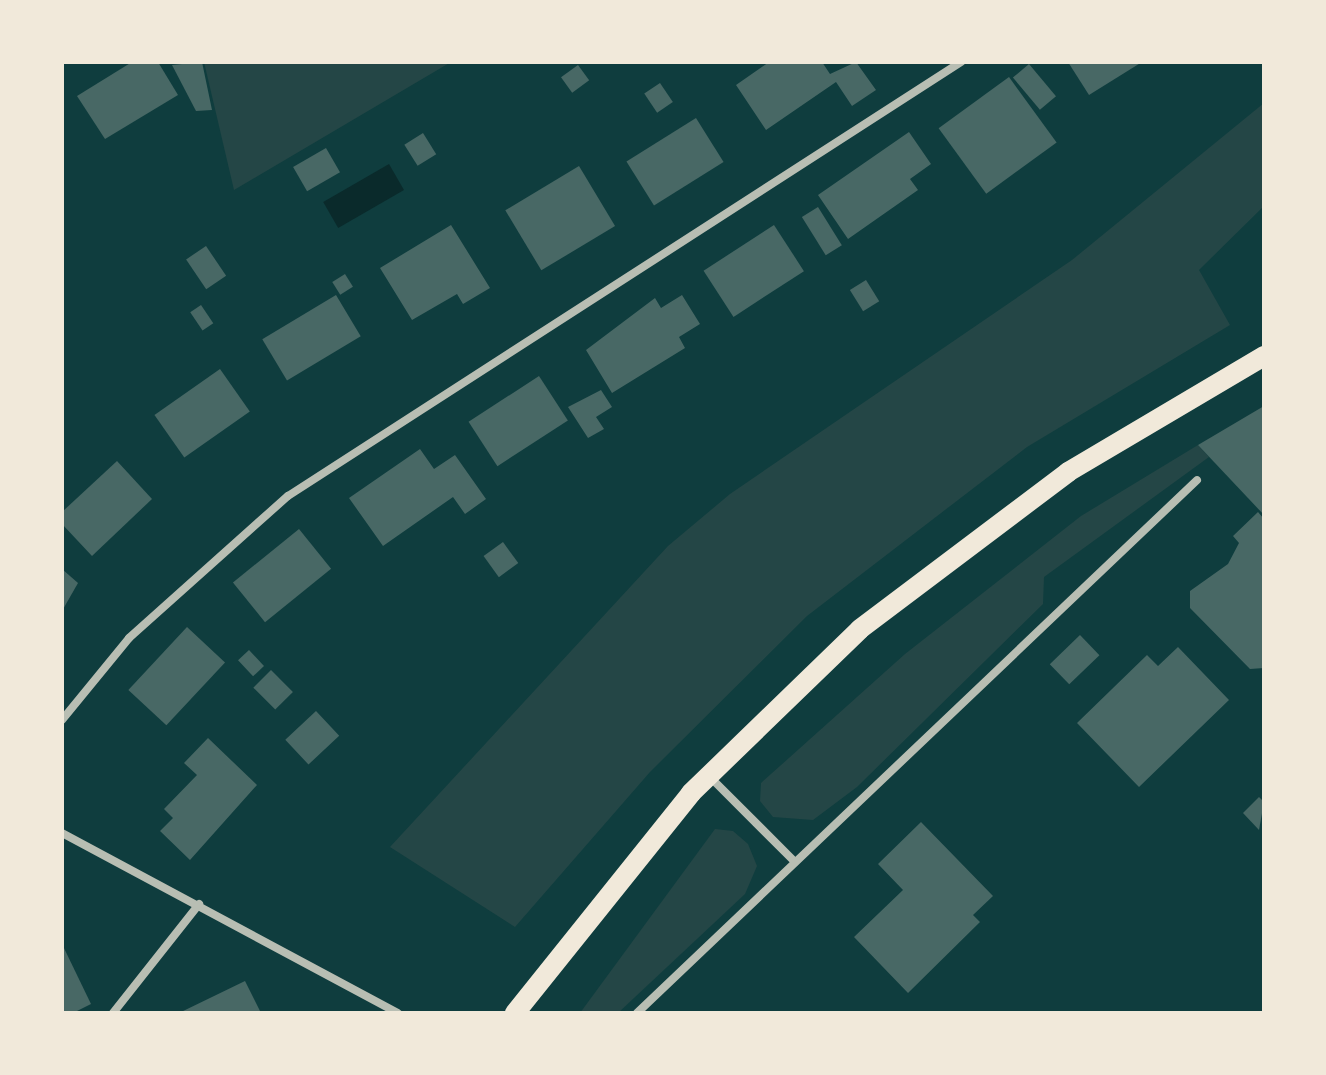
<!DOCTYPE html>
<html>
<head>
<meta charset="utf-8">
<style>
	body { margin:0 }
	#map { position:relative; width:1326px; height:1075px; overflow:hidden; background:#0f3d3e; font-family:"Public Sans",sans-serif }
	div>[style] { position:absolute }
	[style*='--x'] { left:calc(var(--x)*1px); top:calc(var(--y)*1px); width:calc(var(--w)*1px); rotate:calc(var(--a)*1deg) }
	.green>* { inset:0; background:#244646 }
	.water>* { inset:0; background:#0a2a2b; transform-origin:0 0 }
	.building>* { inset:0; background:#486865; transform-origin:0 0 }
	.minor>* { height:8px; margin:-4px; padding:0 4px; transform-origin:4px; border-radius:4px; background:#b8beb3 }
	.primary>* { height:20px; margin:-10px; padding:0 10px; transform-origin:10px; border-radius:10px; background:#f1e9da }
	span { translate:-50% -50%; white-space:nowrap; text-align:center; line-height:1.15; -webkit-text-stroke:7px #f1e9da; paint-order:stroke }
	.frame { position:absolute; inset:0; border:64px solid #f1e9da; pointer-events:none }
</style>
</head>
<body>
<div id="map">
	<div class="green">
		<div style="clip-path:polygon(204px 62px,451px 62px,234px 190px)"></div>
		<div style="clip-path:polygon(1264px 103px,1264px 206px,1199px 270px,1230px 325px,1027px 447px,807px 616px,650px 772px,515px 927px,390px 847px,668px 546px,730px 494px,1072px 260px)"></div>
		<div style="clip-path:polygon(1198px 445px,1209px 457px,1044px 577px,1043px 604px,857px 787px,813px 820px,773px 817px,760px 801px,761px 783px,905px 654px,1081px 516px)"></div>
		<div style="clip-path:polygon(715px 829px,733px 831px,748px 844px,757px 866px,745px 894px,618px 1013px,580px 1013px)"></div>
	</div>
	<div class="water">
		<div style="left:389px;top:164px;width:30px;height:76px;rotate:60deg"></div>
	</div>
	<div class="building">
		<div style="clip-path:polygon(132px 62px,158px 62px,178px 95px,105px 139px,77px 96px)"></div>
		<div style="clip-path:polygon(202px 62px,212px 110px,196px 111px,172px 65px)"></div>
		<div style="clip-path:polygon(769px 62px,822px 62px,830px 74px,856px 62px,876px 90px,852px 106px,836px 82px,766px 130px,736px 85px)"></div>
		<div style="clip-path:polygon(1068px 62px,1142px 62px,1089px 95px)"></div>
		<div style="left:1029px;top:64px;width:42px;height:21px;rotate:50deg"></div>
		<div style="left:578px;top:65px;width:19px;height:21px;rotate:54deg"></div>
		<div style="left:1009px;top:77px;width:81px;height:87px;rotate:54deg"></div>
		<div style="left:660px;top:83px;width:23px;height:19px;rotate:56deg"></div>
		<div style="left:696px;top:118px;width:52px;height:82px;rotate:58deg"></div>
		<div style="clip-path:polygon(909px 132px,931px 164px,910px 179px,918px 190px,848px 239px,818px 195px)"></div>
		<div style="left:423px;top:133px;width:25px;height:22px;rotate:58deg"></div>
		<div style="left:326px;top:148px;width:28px;height:38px;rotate:60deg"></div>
		<div style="left:579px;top:166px;width:70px;height:86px;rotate:59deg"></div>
		<div style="left:818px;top:207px;width:45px;height:19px;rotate:58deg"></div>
		<div style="clip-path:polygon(451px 225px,490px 288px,463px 304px,457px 294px,412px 320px,380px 268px)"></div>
		<div style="left:774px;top:225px;width:55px;height:84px;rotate:57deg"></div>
		<div style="left:206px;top:246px;width:36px;height:24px;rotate:56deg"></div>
		<div style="left:345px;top:274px;width:15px;height:15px;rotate:58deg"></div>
		<div style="left:866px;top:280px;width:25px;height:19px;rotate:58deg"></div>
		<div style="left:336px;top:295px;width:48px;height:86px;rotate:59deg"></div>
		<div style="clip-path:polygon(682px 295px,700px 324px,679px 337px,685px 348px,612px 393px,586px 350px,655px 298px,661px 308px)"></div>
		<div style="left:201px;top:305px;width:22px;height:13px;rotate:56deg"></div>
		<div style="left:220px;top:369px;width:52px;height:80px;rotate:55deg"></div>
		<div style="left:539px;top:376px;width:53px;height:84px;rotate:57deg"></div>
		<div style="clip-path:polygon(601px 390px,612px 407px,596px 417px,604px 429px,588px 438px,568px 407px)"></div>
		<div style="clip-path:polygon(1264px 406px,1264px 515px,1198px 445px)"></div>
		<div style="clip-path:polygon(420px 449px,434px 469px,455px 455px,486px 499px,465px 514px,453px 497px,383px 546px,349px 498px)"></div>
		<div style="clip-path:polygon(117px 461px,152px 499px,92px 556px,62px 524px,62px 512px)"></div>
		<div style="clip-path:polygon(1258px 512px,1264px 519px,1264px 668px,1250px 669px,1190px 608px,1190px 591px,1228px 564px,1239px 543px,1233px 536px)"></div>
		<div style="left:299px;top:529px;width:51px;height:85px;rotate:51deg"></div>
		<div style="left:503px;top:542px;width:26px;height:24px;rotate:54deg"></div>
		<div style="clip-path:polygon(62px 569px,78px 583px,62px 611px)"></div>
		<div style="left:187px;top:627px;width:52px;height:86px;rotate:43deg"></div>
		<div style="left:1080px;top:635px;width:28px;height:42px;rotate:46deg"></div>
		<div style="clip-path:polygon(1178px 647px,1229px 700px,1139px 787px,1077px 723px,1147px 655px,1158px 666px)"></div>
		<div style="left:249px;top:650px;width:22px;height:15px;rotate:47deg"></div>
		<div style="left:271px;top:670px;width:31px;height:25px;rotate:45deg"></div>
		<div style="left:316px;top:711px;width:34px;height:42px;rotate:47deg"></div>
		<div style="clip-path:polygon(208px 738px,257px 785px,190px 860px,160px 831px,173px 818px,164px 809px,197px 775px,184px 763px)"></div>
		<div style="clip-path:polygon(1259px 797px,1264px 802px,1259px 830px,1243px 813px)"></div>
		<div style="clip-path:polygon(921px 822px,993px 896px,973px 915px,980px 922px,908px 993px,854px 937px,903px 890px,878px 864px)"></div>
		<div style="clip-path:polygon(62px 944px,91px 1004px,73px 1013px,62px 1013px)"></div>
		<div style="clip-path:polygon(245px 981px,261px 1013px,179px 1013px)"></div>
	</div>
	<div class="minor">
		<div style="--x:62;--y:720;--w:106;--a:-50.7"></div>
		<div style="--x:129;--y:638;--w:213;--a:-41.8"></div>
		<div style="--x:288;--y:496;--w:801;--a:-32.82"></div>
		<div style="--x:708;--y:775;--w:123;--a:45"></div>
		<div style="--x:62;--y:833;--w:381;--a:28.2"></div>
		<div style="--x:113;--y:1013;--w:139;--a:-51.7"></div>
		<div style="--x:637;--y:1013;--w:773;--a:-43.58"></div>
	</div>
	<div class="primary">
		<div style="--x:515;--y:1013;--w:282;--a:-51.3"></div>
		<div style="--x:691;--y:793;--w:235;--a:-44.1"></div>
		<div style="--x:860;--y:629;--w:261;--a:-37"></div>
		<div style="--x:1068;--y:472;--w:228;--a:-30.6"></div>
	</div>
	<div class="frame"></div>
</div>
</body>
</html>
